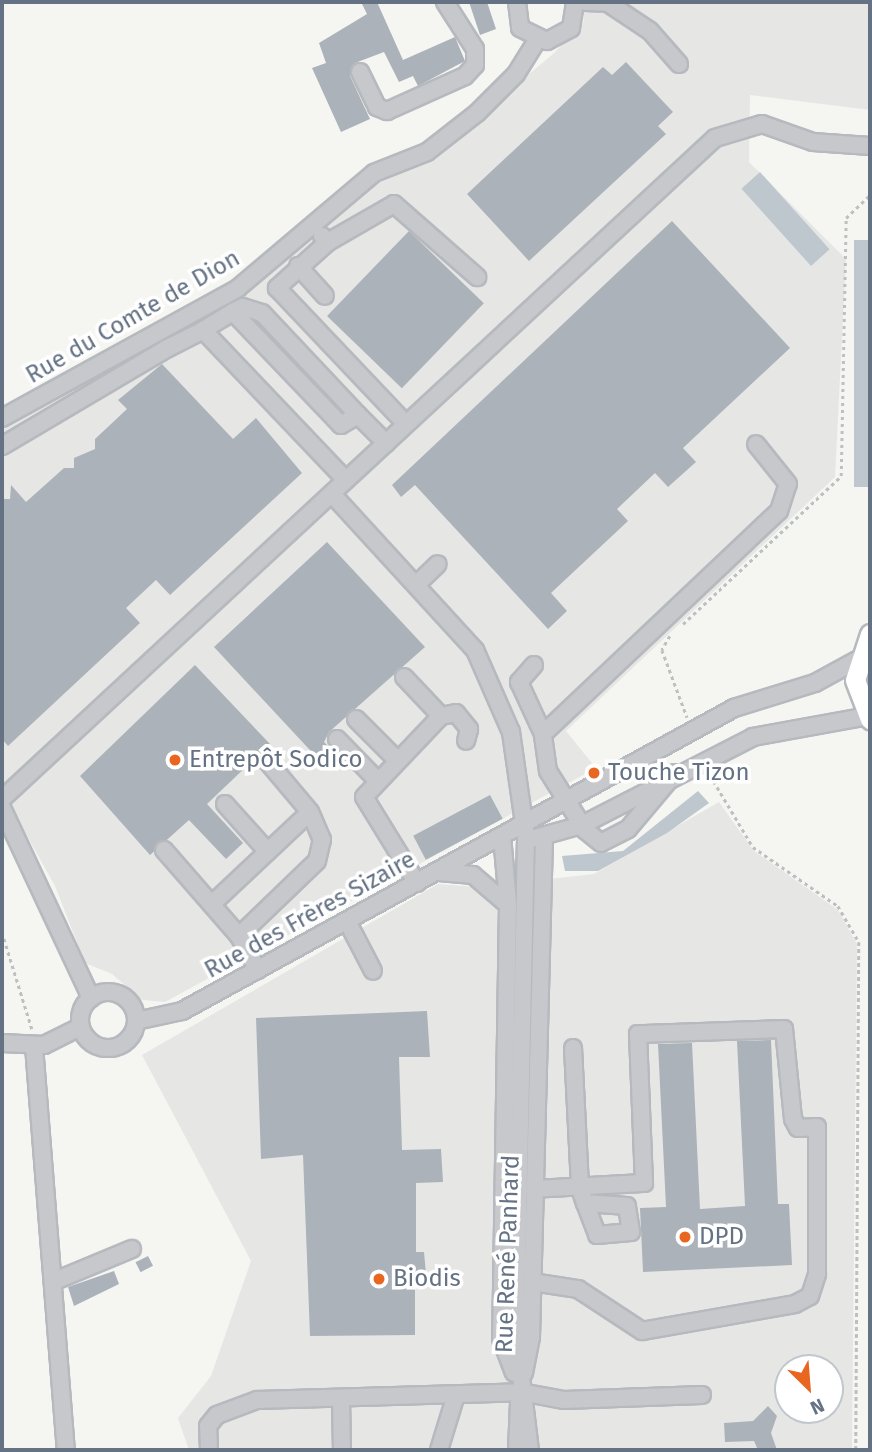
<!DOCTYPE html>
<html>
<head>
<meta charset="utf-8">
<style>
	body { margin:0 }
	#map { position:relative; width:872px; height:1452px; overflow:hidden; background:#f5f6f2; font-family:"Fira Sans",sans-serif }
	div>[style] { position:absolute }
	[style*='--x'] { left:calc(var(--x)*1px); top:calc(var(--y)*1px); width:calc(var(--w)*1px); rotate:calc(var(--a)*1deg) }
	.built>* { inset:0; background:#e6e7e5 }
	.water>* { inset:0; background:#bec7ce; transform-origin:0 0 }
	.building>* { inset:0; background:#abb2b9; transform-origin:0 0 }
	.path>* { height:2.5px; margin-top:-1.25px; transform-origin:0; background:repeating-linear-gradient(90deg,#bdbfc1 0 3.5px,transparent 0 7px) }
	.roads { filter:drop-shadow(2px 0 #b6b9be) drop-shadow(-2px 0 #b6b9be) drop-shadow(0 2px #b6b9be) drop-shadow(0 -2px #b6b9be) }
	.minor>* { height:16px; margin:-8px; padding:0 8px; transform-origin:8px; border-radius:8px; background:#c6c8cc }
	.minor>.ring { margin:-8px; padding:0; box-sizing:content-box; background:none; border:16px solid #c6c8cc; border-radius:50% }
	.major>* { height:19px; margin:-9.5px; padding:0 9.5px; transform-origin:9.5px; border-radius:9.5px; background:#fff }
	.dots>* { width:19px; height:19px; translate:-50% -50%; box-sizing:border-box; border:4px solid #fff; border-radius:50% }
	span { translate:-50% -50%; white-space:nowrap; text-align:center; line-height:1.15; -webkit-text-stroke:7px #fff; paint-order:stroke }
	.street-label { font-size:24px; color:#647284 }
	.poi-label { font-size:24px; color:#647284 }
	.left { translate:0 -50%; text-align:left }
	.frame { position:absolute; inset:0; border:4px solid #647284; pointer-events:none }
	.north { position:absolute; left:774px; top:1354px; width:70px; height:70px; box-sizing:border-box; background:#fff; border:2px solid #c1c7ce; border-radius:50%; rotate:155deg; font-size:19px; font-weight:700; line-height:28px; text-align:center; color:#647284 }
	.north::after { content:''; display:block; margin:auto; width:24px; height:32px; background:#e86620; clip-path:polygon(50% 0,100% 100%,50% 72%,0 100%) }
</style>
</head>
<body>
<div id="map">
	<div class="built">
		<div style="clip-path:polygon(579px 2px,870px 2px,870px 110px,750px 95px,749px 162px,846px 259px,835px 477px,566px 731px,596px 768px,165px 1002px,142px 1000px,112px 974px,85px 963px,55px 886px,2px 791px,2px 430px,227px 301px,370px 187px,421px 165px,553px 54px,584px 21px)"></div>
		<div style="clip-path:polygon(evenodd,719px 802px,754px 851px,838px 910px,857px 944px,852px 1450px,189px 1450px,178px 1418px,211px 1376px,251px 1261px,142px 1055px,438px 884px,477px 887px,594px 874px,719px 802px,788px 1368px,830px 1368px,830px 1410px,788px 1410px,788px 1368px)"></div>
	</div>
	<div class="water">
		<div style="left:760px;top:172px;width:104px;height:25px;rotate:48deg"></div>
		<div style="left:854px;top:240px;width:16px;height:247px"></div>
		<div style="clip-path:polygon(698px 791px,709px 803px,667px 833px,598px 871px,565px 871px,562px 856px,623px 851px)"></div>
	</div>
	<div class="building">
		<div style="clip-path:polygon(361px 2px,377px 2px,403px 60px,455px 37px,465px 61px,418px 86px,413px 76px,399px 82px,384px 52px,355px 63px,350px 76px,370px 119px,341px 132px,312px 68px,326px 63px,319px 43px,367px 14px)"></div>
		<div style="clip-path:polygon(469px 2px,487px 2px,496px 29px,480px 35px)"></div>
		<div style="clip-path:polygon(626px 62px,673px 112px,658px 126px,666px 134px,529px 261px,467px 194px,603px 67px,612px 75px)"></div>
		<div style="clip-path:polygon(672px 221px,790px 348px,683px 448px,696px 462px,668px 487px,655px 473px,617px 509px,628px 521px,551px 593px,567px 611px,548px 629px,415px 485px,401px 497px,392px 485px)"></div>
		<div style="left:409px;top:231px;width:104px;height:118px;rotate:44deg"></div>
		<div style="clip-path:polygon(162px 364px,233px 439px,256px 418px,302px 473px,170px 595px,156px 580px,126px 608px,140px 623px,8px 746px,2px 739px,2px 499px,10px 499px,11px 485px,26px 502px,64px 468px,74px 468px,74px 458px,95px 449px,95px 439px,127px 409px,118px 400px)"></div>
		<div style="clip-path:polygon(327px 542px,425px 647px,329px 732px,324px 742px,333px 751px,321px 762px,214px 647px)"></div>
		<div style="clip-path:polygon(195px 665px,270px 744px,207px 804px,243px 843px,226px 859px,189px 820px,150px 855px,80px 776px)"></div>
		<div style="left:490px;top:795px;width:27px;height:87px;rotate:62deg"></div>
		<div style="clip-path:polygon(427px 1011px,430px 1057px,399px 1057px,402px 1150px,441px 1149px,443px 1182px,416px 1183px,416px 1252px,424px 1252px,426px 1274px,415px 1274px,415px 1335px,310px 1336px,303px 1155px,261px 1159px,256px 1018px)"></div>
		<div style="clip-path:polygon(771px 1040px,778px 1204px,789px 1204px,792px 1265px,643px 1272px,640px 1208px,666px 1207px,658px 1044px,692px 1043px,700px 1209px,745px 1206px,737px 1041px)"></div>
		<div style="left:148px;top:1256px;width:11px;height:14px;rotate:63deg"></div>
		<div style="clip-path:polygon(114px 1271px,119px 1284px,74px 1306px,68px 1287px)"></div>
		<div style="clip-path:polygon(768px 1406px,777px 1416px,771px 1433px,777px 1450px,758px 1450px,754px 1441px,725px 1442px,724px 1423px,753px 1421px)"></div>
	</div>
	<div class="path">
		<div style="--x:683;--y:624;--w:216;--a:-43.1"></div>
		<div style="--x:841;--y:476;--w:258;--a:-88.9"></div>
		<div style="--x:846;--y:218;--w:33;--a:-44"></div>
		<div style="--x:670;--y:636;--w:16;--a:120"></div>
		<div style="--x:662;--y:650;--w:72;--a:69.5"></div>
		<div style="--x:710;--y:775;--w:84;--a:59.2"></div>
		<div style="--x:753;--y:847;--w:103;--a:34.8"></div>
		<div style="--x:838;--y:906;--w:42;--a:59.7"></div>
		<div style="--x:859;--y:942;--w:508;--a:90.34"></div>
		<div style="--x:2;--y:932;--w:102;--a:72.8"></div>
	</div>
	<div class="roads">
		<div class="minor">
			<div style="--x:517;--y:2;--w:26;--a:83"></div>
			<div style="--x:520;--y:28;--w:30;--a:26"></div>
			<div style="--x:547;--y:41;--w:27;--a:-28"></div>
			<div style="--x:571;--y:28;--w:26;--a:-81"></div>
			<div style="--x:585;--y:2;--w:23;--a:2"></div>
			<div style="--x:608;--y:3;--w:50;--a:33.7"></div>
			<div style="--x:650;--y:31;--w:44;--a:48.7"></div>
			<div style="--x:360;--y:72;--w:39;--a:64"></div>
			<div style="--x:377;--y:107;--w:11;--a:22"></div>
			<div style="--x:387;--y:111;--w:85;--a:-24.2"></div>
			<div style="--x:465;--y:76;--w:15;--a:-48"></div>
			<div style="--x:475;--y:65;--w:16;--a:-90"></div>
			<div style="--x:475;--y:49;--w:56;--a:-122.6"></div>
			<div style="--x:322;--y:236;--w:8;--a:45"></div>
			<div style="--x:328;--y:242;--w:76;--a:-29.9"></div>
			<div style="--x:394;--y:204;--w:111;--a:41.3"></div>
			<div style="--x:328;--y:242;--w:69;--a:138"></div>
			<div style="--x:277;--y:288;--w:187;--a:46.5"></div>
			<div style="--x:298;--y:266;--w:40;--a:48"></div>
			<div style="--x:203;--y:330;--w:207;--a:46.4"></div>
			<div style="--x:358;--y:415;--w:40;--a:45"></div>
			<div style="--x:2;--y:418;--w:269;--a:-28.8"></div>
			<div style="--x:238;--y:288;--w:178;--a:-40.2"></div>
			<div style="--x:374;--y:173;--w:57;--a:-21.6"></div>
			<div style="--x:427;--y:152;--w:63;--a:-38"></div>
			<div style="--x:477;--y:113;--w:55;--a:-45"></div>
			<div style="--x:516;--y:74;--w:40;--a:-58"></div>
			<div style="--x:2;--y:446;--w:193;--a:-30.6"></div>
			<div style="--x:168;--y:348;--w:39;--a:-27"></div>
			<div style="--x:203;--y:330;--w:35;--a:-31"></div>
			<div style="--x:233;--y:312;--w:11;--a:-27"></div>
			<div style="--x:243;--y:307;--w:20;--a:18"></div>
			<div style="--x:262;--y:313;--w:140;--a:46.7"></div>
			<div style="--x:358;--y:415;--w:20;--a:150"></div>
			<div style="--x:341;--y:425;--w:156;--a:-133.7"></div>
			<div style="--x:332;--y:494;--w:212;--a:47.5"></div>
			<div style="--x:475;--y:650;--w:90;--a:66.3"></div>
			<div style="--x:511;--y:732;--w:107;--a:81.9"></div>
			<div style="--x:526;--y:838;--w:497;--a:91.2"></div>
			<div style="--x:516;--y:1335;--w:116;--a:83.1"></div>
			<div style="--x:416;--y:585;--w:30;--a:-44"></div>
			<div style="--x:534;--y:665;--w:23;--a:131"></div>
			<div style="--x:519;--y:682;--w:57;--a:65.2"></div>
			<div style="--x:404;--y:677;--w:54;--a:46.5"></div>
			<div style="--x:356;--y:719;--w:58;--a:45"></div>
			<div style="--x:337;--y:739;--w:57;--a:45.7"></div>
			<div style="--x:675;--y:773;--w:73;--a:130"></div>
			<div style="--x:628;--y:829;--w:30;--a:153"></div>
			<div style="--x:601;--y:843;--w:21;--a:-141"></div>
			<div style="--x:585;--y:830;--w:70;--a:-122.1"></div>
			<div style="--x:548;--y:771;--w:37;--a:-98"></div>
			<div style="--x:543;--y:734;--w:325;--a:-43.4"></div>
			<div style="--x:779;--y:511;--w:28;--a:-72"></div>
			<div style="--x:788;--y:484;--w:51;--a:-128.7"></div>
			<div style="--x:2;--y:799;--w:972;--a:-42.83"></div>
			<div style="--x:715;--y:138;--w:49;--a:-16.6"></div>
			<div style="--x:762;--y:124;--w:54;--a:19.4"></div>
			<div style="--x:813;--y:142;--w:57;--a:4"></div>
			<div style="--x:225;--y:804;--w:64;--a:48.1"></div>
			<div style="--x:2;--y:808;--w:210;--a:64.9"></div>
			<div style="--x:502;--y:836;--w:67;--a:84.9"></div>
			<div style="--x:535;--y:838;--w:49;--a:-15.5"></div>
			<div style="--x:582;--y:825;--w:192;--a:-27.2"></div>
			<div style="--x:753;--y:737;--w:117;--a:-10.3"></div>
			<div style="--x:164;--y:850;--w:114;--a:48.9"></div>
			<div style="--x:239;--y:936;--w:39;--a:61"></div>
			<div style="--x:439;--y:872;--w:34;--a:5"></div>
			<div style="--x:473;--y:875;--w:46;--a:40.6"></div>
			<div style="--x:508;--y:905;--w:434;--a:90.9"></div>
			<div style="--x:501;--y:1339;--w:36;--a:69"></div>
			<div style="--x:417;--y:883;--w:101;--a:-121.6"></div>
			<div style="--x:364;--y:797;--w:112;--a:-46.5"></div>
			<div style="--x:441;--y:716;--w:15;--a:-11"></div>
			<div style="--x:456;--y:713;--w:21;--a:51"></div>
			<div style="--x:469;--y:729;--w:12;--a:104"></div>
			<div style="--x:212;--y:904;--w:134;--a:-43.2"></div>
			<div style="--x:347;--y:921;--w:56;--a:62.5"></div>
			<div style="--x:239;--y:936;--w:108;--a:-43.9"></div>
			<div style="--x:317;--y:861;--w:22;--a:-77"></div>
			<div style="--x:322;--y:840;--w:30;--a:-113"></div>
			<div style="--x:310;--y:812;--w:67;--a:-130.1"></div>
			<div class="ring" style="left:80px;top:992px;width:40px;height:40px"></div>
			<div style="--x:136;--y:1021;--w:47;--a:-12.3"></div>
			<div style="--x:182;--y:1011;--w:630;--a:-28.76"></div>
			<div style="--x:734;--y:708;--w:85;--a:-17.2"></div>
			<div style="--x:815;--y:683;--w:48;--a:-28.7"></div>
			<div style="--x:2;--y:1043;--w:42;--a:2.7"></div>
			<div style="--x:44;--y:1045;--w:40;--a:-26.6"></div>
			<div style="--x:34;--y:1046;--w:405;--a:85.5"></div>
			<div style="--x:573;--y:1048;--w:140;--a:87.1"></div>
			<div style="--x:580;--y:1188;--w:16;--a:72"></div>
			<div style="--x:585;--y:1203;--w:34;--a:69"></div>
			<div style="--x:597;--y:1235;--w:34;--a:-5"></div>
			<div style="--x:631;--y:1232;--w:26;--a:-99"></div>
			<div style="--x:627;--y:1206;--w:42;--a:-175.9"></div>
			<div style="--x:57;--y:1280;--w:81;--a:-22.5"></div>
			<div style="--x:532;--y:1282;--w:47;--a:8.7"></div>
			<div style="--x:578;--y:1289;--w:77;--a:33.3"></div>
			<div style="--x:642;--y:1331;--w:155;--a:-10"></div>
			<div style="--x:795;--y:1304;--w:17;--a:-28"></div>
			<div style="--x:810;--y:1296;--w:23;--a:-72"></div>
			<div style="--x:817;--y:1274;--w:147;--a:-90"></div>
			<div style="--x:817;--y:1127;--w:19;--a:177"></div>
			<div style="--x:798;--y:1128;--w:10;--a:-119"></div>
			<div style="--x:793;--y:1119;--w:90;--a:-95.7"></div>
			<div style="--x:784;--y:1029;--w:146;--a:178"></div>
			<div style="--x:638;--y:1034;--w:149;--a:87.7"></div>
			<div style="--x:644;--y:1183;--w:110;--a:176.9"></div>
			<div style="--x:524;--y:1373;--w:37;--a:-79"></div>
			<div style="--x:531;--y:1337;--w:500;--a:-88.51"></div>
			<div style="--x:341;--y:1399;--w:51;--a:88.9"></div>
			<div style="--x:209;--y:1450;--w:24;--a:-92"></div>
			<div style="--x:208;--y:1426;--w:14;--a:-51"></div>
			<div style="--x:217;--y:1415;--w:43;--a:-20.6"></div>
			<div style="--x:257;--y:1400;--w:264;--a:-1.7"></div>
			<div style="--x:521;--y:1392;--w:44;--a:10.5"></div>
			<div style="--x:564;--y:1400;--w:138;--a:-2.1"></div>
			<div style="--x:439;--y:1450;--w:54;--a:-72.9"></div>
			<div style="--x:517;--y:1450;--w:48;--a:-87.6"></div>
		</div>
		<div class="major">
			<div style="--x:870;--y:634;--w:48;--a:108.1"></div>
			<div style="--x:855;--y:680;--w:42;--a:69"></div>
		</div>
	</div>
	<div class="dots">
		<div style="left:175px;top:760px;background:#e86620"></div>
		<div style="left:594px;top:773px;background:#e86620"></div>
		<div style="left:685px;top:1237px;background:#e86620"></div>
		<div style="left:379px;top:1279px;background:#e86620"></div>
	</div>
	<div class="street-label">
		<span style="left:133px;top:317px;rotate:-30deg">Rue du Comte de Dion</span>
		<span style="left:310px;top:915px;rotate:-29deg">Rue des Frères Sizaire</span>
		<span style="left:508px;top:1254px;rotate:-88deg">Rue René Panhard</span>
	</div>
	<div class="poi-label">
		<span class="left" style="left:189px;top:760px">Entrepôt Sodico</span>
		<span class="left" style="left:608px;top:773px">Touche Tizon</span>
		<span class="left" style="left:699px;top:1237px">DPD</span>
		<span class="left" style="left:393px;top:1279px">Biodis</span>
	</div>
	<div class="frame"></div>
	<div class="north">N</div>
</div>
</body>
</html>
